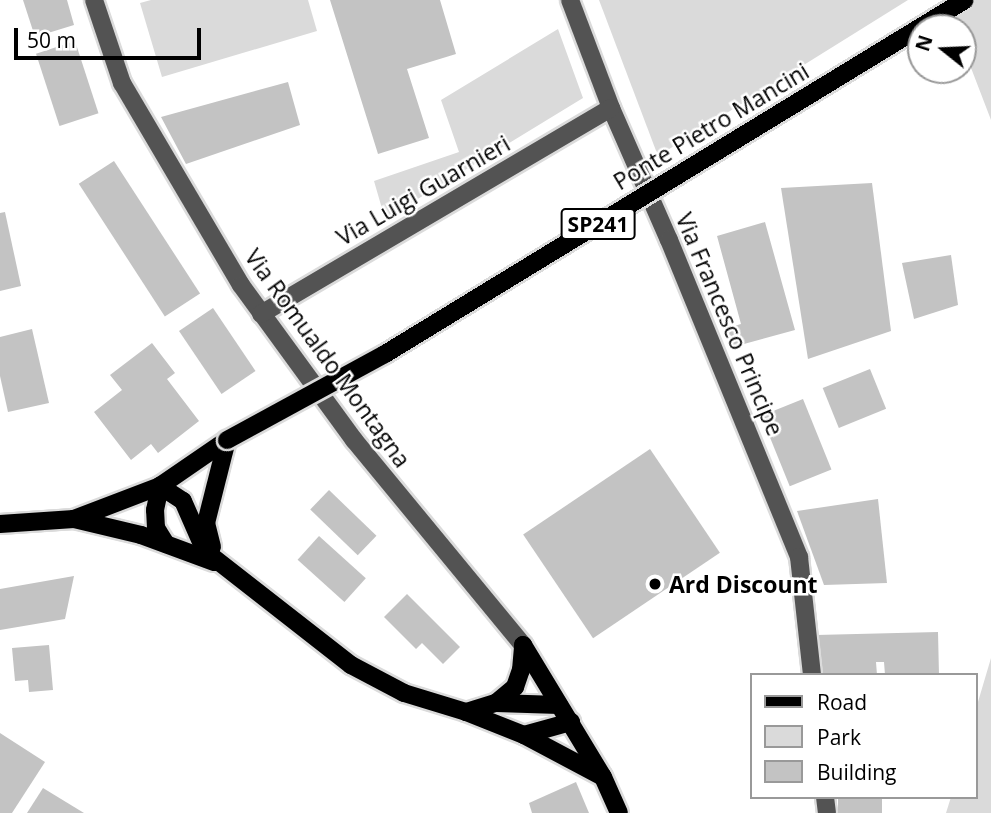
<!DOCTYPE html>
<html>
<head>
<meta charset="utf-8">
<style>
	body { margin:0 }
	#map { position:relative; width:991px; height:813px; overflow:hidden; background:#fff; font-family:"Open Sans",sans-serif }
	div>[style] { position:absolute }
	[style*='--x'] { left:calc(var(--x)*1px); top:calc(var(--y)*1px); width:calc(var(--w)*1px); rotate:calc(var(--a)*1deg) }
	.green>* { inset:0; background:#dadada }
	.building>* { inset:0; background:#c3c3c3; transform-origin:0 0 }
	.roads { filter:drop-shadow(2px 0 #dbdbdb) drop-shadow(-2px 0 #dbdbdb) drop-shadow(0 2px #dbdbdb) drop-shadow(0 -2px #dbdbdb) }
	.minor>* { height:18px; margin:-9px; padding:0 9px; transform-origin:9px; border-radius:9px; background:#535353 }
	.major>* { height:18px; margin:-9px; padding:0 9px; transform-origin:9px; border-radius:9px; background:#000 }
	.bridges { filter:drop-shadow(2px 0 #dbdbdb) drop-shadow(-2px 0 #dbdbdb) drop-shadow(0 2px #dbdbdb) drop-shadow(0 -2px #dbdbdb) }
	.major-bridge>* { height:18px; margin:-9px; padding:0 9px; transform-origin:9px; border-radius:9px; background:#000 }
	.dots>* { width:19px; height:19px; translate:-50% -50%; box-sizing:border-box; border:4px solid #fff; border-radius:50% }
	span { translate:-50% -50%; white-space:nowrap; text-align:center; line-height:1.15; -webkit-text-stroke:5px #fff; paint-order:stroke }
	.shield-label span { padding:2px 5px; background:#fff; border:2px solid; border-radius:5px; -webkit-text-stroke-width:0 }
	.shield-label { font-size:21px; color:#000; font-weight:700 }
	.street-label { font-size:23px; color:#000 }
	.poi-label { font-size:23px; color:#000; font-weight:700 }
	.left { translate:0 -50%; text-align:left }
	.legend { position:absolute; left:750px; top:673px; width:228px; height:126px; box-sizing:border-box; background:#fff; border:2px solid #999; margin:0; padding:9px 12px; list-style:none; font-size:21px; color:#000 }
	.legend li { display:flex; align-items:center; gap:14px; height:35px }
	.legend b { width:35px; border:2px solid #999 }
	.north { position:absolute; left:907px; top:14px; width:70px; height:70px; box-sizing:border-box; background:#fff; border:2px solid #999; border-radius:50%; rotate:288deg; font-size:19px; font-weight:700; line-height:28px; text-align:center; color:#000 }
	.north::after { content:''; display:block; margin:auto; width:24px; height:32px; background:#000; clip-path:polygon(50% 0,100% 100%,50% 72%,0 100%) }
	.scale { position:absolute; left:14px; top:28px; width:187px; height:32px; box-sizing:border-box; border:4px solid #000; border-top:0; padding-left:9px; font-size:21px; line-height:24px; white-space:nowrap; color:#000; -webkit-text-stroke:5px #fff; paint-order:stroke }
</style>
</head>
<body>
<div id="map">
	<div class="green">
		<div style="clip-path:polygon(151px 0,308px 0,317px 31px,162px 77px,140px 3px)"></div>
		<div style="clip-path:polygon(599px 0,908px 0,658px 156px)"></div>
		<div style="clip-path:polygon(945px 0,991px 0,991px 120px,963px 47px,963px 28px,956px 28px)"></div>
		<div style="clip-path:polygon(558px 29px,583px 98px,385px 219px,374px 181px,459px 152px,441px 100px)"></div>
		<div style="clip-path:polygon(991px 658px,991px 813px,946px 813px,951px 797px,975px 797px,975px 712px)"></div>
	</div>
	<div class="building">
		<div style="clip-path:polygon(23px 0,67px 0,74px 25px,35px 37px)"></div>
		<div style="clip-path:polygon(330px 0,440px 0,456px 54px,407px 69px,429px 138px,378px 154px)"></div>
		<div style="left:75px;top:41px;width:76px;height:41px;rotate:72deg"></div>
		<div style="clip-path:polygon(288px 82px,300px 125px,186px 164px,161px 117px)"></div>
		<div style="left:114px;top:161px;width:158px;height:42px;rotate:57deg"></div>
		<div style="clip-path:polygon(872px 183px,891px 331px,808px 359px,781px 188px)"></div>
		<div style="clip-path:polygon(5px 212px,21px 286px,0 291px,0 213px)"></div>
		<div style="clip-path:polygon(765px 222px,795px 330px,733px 347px,727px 328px,741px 324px,717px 236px)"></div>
		<div style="clip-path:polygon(951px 255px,958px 305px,914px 319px,902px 263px)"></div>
		<div style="left:213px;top:308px;width:76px;height:41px;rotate:56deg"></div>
		<div style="clip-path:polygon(32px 329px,49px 403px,8px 412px,0 376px,0 337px)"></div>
		<div style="clip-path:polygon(152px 343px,175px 373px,167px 379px,199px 421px,158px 453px,151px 444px,131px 460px,94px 412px,122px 390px,110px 375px)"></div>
		<div style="left:870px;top:369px;width:43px;height:51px;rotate:68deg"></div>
		<div style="left:803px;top:399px;width:76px;height:45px;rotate:68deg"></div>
		<div style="left:650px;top:449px;width:125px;height:153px;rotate:56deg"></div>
		<div style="left:329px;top:490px;width:66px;height:27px;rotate:44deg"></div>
		<div style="clip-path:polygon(878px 499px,887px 583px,824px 585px,797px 511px)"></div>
		<div style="left:319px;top:536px;width:63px;height:32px;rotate:42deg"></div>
		<div style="clip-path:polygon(74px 576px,65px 619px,0 630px,0 589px)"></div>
		<div style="clip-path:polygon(407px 594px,460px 647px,443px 664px,422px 643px,416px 649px,384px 617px)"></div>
		<div style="clip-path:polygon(938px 632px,939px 675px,885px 675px,884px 662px,876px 662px,877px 675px,822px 675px,816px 635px)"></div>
		<div style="clip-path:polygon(49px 645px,53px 690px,29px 692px,28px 680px,15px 681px,12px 648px)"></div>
		<div style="clip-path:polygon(0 733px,45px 762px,12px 813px,0 813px)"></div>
		<div style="clip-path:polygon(576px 782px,589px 813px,532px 813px,529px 803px)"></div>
		<div style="clip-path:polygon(43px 788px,84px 813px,27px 813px)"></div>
		<div style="left:838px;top:797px;width:44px;height:16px"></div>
	</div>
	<div class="roads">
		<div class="minor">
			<div style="--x:94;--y:0;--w:88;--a:71.4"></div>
			<div style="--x:122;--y:83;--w:234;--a:59.5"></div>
			<div style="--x:241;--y:285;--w:192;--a:53.9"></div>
			<div style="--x:354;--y:440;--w:266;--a:50.5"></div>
			<div style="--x:570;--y:0;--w:116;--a:69.2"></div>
			<div style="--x:611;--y:108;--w:144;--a:66.3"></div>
			<div style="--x:669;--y:240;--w:343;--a:67.7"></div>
			<div style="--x:799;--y:557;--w:119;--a:83.7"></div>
			<div style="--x:261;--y:314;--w:406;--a:-30.5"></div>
			<div style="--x:825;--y:797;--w:16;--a:83"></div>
		</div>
		<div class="major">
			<div style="--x:74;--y:519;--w:69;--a:13.4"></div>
			<div style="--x:141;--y:535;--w:78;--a:20.3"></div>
			<div style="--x:0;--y:524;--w:74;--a:-3.9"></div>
			<div style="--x:74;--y:519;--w:92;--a:-21"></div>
			<div style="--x:160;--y:486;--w:81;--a:-34.5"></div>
			<div style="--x:166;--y:544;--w:19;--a:-122"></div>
			<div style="--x:156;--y:528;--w:18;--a:-93"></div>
			<div style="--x:155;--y:510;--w:25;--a:-78"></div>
			<div style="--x:160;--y:486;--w:27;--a:33"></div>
			<div style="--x:183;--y:501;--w:55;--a:66.3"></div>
			<div style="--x:205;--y:551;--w:185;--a:38"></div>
			<div style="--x:351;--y:665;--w:60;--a:27.8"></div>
			<div style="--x:404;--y:693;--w:65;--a:17"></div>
			<div style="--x:466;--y:712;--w:62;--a:21.6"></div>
			<div style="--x:524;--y:735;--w:89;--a:28"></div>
			<div style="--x:212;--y:547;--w:25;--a:-104"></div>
			<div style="--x:206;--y:523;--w:86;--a:-75.8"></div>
			<div style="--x:523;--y:645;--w:154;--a:58.8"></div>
			<div style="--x:603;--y:777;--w:39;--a:66"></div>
			<div style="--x:496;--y:703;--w:63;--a:1.8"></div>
			<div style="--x:466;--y:712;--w:31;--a:-17"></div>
			<div style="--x:496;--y:703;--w:25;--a:-40"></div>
			<div style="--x:515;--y:687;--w:18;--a:-71"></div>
			<div style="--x:521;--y:670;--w:25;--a:-85"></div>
			<div style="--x:524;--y:735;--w:49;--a:-15.5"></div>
		</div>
	</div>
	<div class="bridges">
		<div class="major-bridge">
			<div style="--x:227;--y:440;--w:180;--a:-28.6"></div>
			<div style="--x:385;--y:354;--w:679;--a:-31.4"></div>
		</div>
	</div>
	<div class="dots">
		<div style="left:655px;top:584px;background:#000"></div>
	</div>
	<div class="shield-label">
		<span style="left:598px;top:224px">SP241</span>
	</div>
	<div class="street-label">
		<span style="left:711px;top:126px;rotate:-31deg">Ponte Pietro Mancini</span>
		<span style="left:423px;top:190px;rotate:-30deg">Via Luigi Guarnieri</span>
		<span style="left:730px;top:324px;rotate:67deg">Via Francesco Principe</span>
		<span style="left:328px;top:358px;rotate:54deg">Via Romualdo Montagna</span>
	</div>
	<div class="poi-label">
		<span class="left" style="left:669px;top:584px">Ard Discount</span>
	</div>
	<ul class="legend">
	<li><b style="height:9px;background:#000"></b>Road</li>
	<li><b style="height:19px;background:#dadada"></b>Park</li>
	<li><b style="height:19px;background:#c3c3c3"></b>Building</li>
	</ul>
	<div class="north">N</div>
	<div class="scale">50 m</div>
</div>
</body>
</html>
